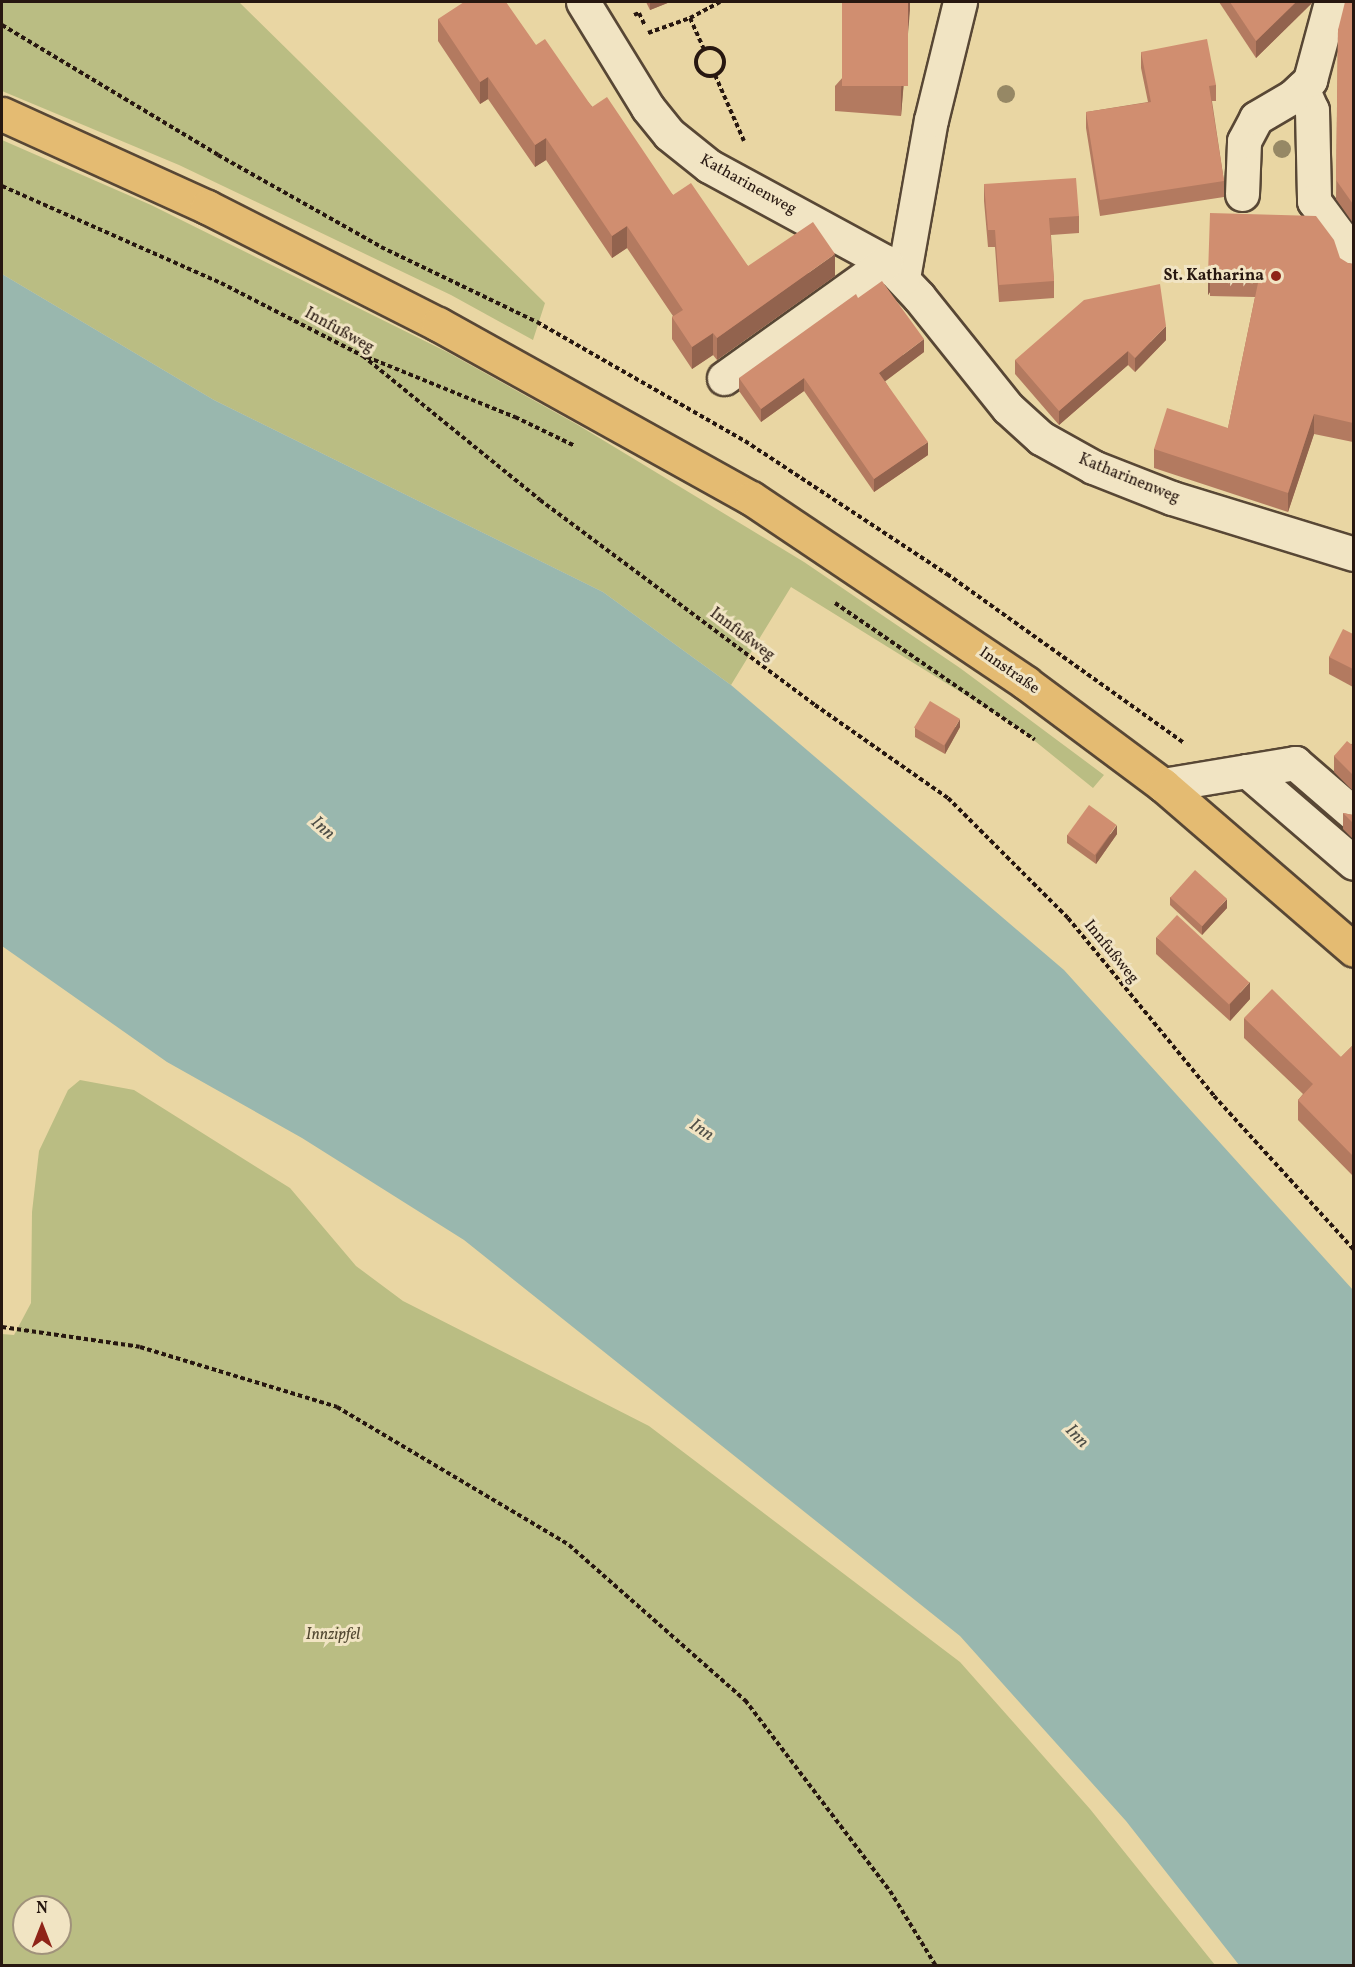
<!DOCTYPE html>
<html>
<head>
<meta charset="utf-8">
<style>
	body { margin:0 }
	#map { position:relative; width:1355px; height:1967px; overflow:hidden; background:#e9d6a3; font-family:Vollkorn,serif }
	div>[style] { position:absolute }
	[style*='--x'] { left:calc(var(--x)*1px); top:calc(var(--y)*1px); width:calc(var(--w)*1px); rotate:calc(var(--a)*1deg) }
	.green>* { inset:0; background:#babd83 }
	.water>* { inset:0; background:#99b7ae }
	.path>* { height:4px; margin-top:-2px; transform-origin:0; background:repeating-linear-gradient(90deg,#271710 0 4.5px,transparent 0 7.5px) }
	.path>.ring { margin:-2px; padding:0; box-sizing:content-box; background:none; border:4px solid #271710; border-radius:50% }
	.roads { filter:drop-shadow(2px 0 #584735) drop-shadow(-2px 0 #584735) drop-shadow(0 2px #584735) drop-shadow(0 -2px #584735) }
	.minor>* { height:33px; margin:-16.5px; padding:0 16.5px; transform-origin:16.5px; border-radius:16.5px; background:#f1e4c3 }
	.major>* { height:33px; margin:-16.5px; padding:0 16.5px; transform-origin:16.5px; border-radius:16.5px; background:#e4bb72 }
	.trees>* { width:18px; height:18px; margin:-9px; border-radius:50%; background:#968865 }
	.wall>* { inset:0; background:#b37a60 }
	.shaded-wall>* { inset:0; background:#92634e }
	.building>* { inset:0; background:#d08e70; transform-origin:0 0 }
	.dots>* { width:16px; height:16px; translate:-50% -50%; box-sizing:border-box; border:3px solid #f1e4c3; border-radius:50% }
	span { translate:-50% -50%; white-space:nowrap; text-align:center; line-height:1.15; -webkit-text-stroke:6px #f1e4c3; paint-order:stroke }
	.street-label { font-size:16px; color:#271710 }
	.poi-label { font-size:16px; color:#271710; font-weight:700 }
	.right { translate:-100% -50%; text-align:right }
	.park-label { font-size:16px; color:#534932; font-style:italic }
	.water-label { font-size:18px; color:#4f4f47; font-style:italic }
	.frame { position:absolute; inset:0; border:3px solid #271710; pointer-events:none }
	.north { position:absolute; left:12px; top:1895px; width:60px; height:60px; box-sizing:border-box; background:#f1e4c3; border:2px solid #a0927b; border-radius:50%; rotate:0deg; font-size:16px; font-weight:700; line-height:24px; text-align:center; color:#271710 }
	.north::after { content:''; display:block; margin:auto; width:21px; height:27px; background:#8f2418; clip-path:polygon(50% 0,100% 100%,50% 72%,0 100%) }
</style>
</head>
<body>
<div id="map">
	<div class="green">
		<div style="clip-path:polygon(2px 2px,239px 2px,545px 303px,533px 340px,451px 295px,179px 165px,2px 91px)"></div>
		<div style="clip-path:polygon(2px 140px,151px 205px,447px 352px,578px 425px,804px 562px,960px 668px,1104px 775px,1093px 788px,1020px 729px,791px 587px,731px 685px,603px 592px,214px 400px,2px 274px)"></div>
		<div style="clip-path:polygon(evenodd,80px 1080px,134px 1090px,290px 1188px,356px 1266px,403px 1301px,649px 1426px,960px 1662px,1090px 1809px,1215px 1965px,2px 1965px,2px 1334px,14px 1335px,31px 1303px,32px 1212px,39px 1151px,68px 1090px,80px 1080px,24px 1907px,60px 1907px,60px 1943px,24px 1943px,24px 1907px)"></div>
	</div>
	<div class="water">
		<div style="clip-path:polygon(2px 274px,214px 400px,603px 592px,731px 685px,1064px 970px,1353px 1290px,1353px 1965px,1239px 1965px,1126px 1821px,960px 1636px,464px 1240px,302px 1138px,167px 1062px,2px 946px)"></div>
	</div>
	<div class="path">
		<div style="--x:634;--y:15;--w:5;--a:-22"></div>
		<div style="--x:639;--y:13;--w:14;--a:65"></div>
		<div style="--x:690;--y:18;--w:34;--a:66"></div>
		<div style="--x:2;--y:25;--w:252;--a:31"></div>
		<div style="--x:218;--y:155;--w:187;--a:29.4"></div>
		<div style="--x:381;--y:247;--w:173;--a:25.7"></div>
		<div style="--x:537;--y:322;--w:240;--a:29.8"></div>
		<div style="--x:745;--y:441;--w:242;--a:33.4"></div>
		<div style="--x:947;--y:574;--w:291;--a:35.5"></div>
		<div style="--x:648;--y:33;--w:45;--a:-19.7"></div>
		<div style="--x:690;--y:18;--w:34;--a:-28"></div>
		<div class="ring" style="left:696px;top:48px;width:24px;height:24px"></div>
		<div style="--x:715;--y:75;--w:72;--a:66.3"></div>
		<div style="--x:2;--y:186;--w:240;--a:23.9"></div>
		<div style="--x:221;--y:283;--w:160;--a:27.2"></div>
		<div style="--x:363;--y:356;--w:228;--a:39.1"></div>
		<div style="--x:540;--y:500;--w:343;--a:36.7"></div>
		<div style="--x:815;--y:705;--w:162;--a:35"></div>
		<div style="--x:948;--y:798;--w:170;--a:45"></div>
		<div style="--x:1068;--y:918;--w:230;--a:50.6"></div>
		<div style="--x:1214;--y:1096;--w:208;--a:47.7"></div>
		<div style="--x:367;--y:357;--w:160;--a:22.1"></div>
		<div style="--x:515;--y:417;--w:67;--a:25.8"></div>
		<div style="--x:835;--y:603;--w:242;--a:34.4"></div>
		<div style="--x:2;--y:1327;--w:139;--a:8.2"></div>
		<div style="--x:140;--y:1347;--w:206;--a:16.9"></div>
		<div style="--x:337;--y:1407;--w:270;--a:30.7"></div>
		<div style="--x:569;--y:1545;--w:235;--a:41.4"></div>
		<div style="--x:745;--y:1700;--w:240;--a:52.8"></div>
		<div style="--x:890;--y:1891;--w:88;--a:58.5"></div>
	</div>
	<div class="roads">
		<div class="minor">
			<div style="--x:583;--y:2;--w:124;--a:58.5"></div>
			<div style="--x:648;--y:108;--w:33;--a:51"></div>
			<div style="--x:669;--y:134;--w:51;--a:38.7"></div>
			<div style="--x:709;--y:166;--w:201;--a:28.5"></div>
			<div style="--x:886;--y:262;--w:48;--a:46.7"></div>
			<div style="--x:919;--y:297;--w:142;--a:51.3"></div>
			<div style="--x:1008;--y:408;--w:45;--a:42.3"></div>
			<div style="--x:1041;--y:438;--w:60;--a:29.1"></div>
			<div style="--x:1093;--y:467;--w:85;--a:21.4"></div>
			<div style="--x:1172;--y:498;--w:190;--a:17.1"></div>
			<div style="--x:1302;--y:88;--w:24;--a:66"></div>
			<div style="--x:1312;--y:110;--w:91;--a:88.7"></div>
			<div style="--x:1314;--y:201;--w:62;--a:53.5"></div>
			<div style="--x:1351;--y:251;--w:14;--a:78"></div>
			<div style="--x:1242;--y:194;--w:53;--a:-87.8"></div>
			<div style="--x:1244;--y:141;--w:26;--a:-62"></div>
			<div style="--x:1256;--y:118;--w:42;--a:-30.3"></div>
			<div style="--x:1292;--y:97;--w:25;--a:-43"></div>
			<div style="--x:1310;--y:80;--w:81;--a:-74.9"></div>
			<div style="--x:903;--y:278;--w:160;--a:-80"></div>
			<div style="--x:931;--y:120;--w:122;--a:-76.2"></div>
			<div style="--x:724;--y:378;--w:199;--a:-35.6"></div>
			<div style="--x:1247;--y:771;--w:49;--a:-9.5"></div>
			<div style="--x:1295;--y:763;--w:78;--a:40.8"></div>
			<div style="--x:1163;--y:785;--w:85;--a:-9.5"></div>
			<div style="--x:1247;--y:771;--w:141;--a:40.7"></div>
		</div>
		<div class="major">
			<div style="--x:2;--y:114;--w:225;--a:24.4"></div>
			<div style="--x:207;--y:207;--w:259;--a:26.9"></div>
			<div style="--x:438;--y:324;--w:358;--a:29.1"></div>
			<div style="--x:751;--y:498;--w:331;--a:33.9"></div>
			<div style="--x:1026;--y:683;--w:171;--a:36.7"></div>
			<div style="--x:1163;--y:785;--w:252;--a:40.8"></div>
		</div>
	</div>
	<div class="trees">
		<div style="left:1006px;top:94px"></div>
		<div style="left:1282px;top:149px"></div>
	</div>
	<div class="wall">
		<div style="clip-path:polygon(646px 2px,670px 2px,650px 10px)"></div>
		<div style="clip-path:polygon(910px 2px,901px 116px,835px 111px,835px 86px)"></div>
		<div style="clip-path:polygon(1219px 2px,1312px 2px,1311px 4px,1256px 58px)"></div>
		<div style="clip-path:polygon(1353px 2px,1353px 223px,1336px 199px,1338px 30px)"></div>
		<div style="clip-path:polygon(438px 19px,536px 45px,673px 195px,748px 266px,835px 276px,717px 360px,713px 355px,692px 369px,672px 339px,672px 317px,673px 316px,627px 248px,612px 258px,546px 160px,535px 167px,488px 99px,480px 104px,438px 41px)"></div>
		<div style="clip-path:polygon(1141px 52px,1216px 85px,1216px 101px,1212px 101px,1224px 181px,1224px 197px,1100px 216px,1086px 128px,1086px 112px,1148px 102px,1141px 68px)"></div>
		<div style="clip-path:polygon(984px 184px,1079px 216px,1079px 233px,1051px 235px,1054px 281px,1054px 298px,999px 302px,995px 247px,988px 247px,984px 201px)"></div>
		<div style="clip-path:polygon(1348px 263px,1353px 264px,1353px 442px,1314px 434px,1288px 512px,1154px 468px,1154px 449px,1228px 428px,1255px 297px,1210px 296px,1210px 292px,1208px 295px,1208px 275px)"></div>
		<div style="clip-path:polygon(1166px 340px,1135px 372px,1128px 365px,1059px 425px,1015px 374px,1015px 360px)"></div>
		<div style="clip-path:polygon(924px 352px,885px 381px,928px 455px,874px 492px,804px 391px,761px 422px,739px 391px,739px 378px)"></div>
		<div style="clip-path:polygon(1353px 634px,1353px 687px,1329px 674px,1329px 657px)"></div>
		<div style="clip-path:polygon(960px 727px,945px 754px,915px 737px,915px 728px)"></div>
		<div style="clip-path:polygon(1353px 743px,1353px 791px,1334px 772px,1334px 756px)"></div>
		<div style="clip-path:polygon(1343px 813px,1353px 815px,1353px 839px,1343px 829px)"></div>
		<div style="clip-path:polygon(1117px 834px,1096px 864px,1067px 843px,1067px 835px)"></div>
		<div style="clip-path:polygon(1170px 897px,1227px 908px,1202px 935px,1170px 905px)"></div>
		<div style="clip-path:polygon(1156px 937px,1250px 999px,1230px 1021px,1156px 954px)"></div>
		<div style="clip-path:polygon(1244px 1018px,1341px 1057px,1353px 1045px,1353px 1176px,1298px 1120px,1298px 1100px,1303px 1094px,1244px 1038px)"></div>
	</div>
	<div class="shaded-wall">
		<div style="clip-path:polygon(650px 2px,670px 2px,650px 10px)"></div>
		<div style="clip-path:polygon(908px 2px,910px 2px,910px 10px,901px 116px,901px 91px)"></div>
		<div style="clip-path:polygon(1296px 2px,1312px 2px,1311px 4px,1256px 58px,1256px 41px)"></div>
		<div style="clip-path:polygon(488px 77px,488px 99px,480px 104px,480px 82px)"></div>
		<div style="clip-path:polygon(546px 138px,546px 160px,535px 167px,535px 145px)"></div>
		<div style="clip-path:polygon(627px 226px,627px 248px,612px 258px,612px 236px)"></div>
		<div style="clip-path:polygon(835px 254px,835px 276px,717px 360px,717px 338px)"></div>
		<div style="clip-path:polygon(1212px 271px,1210px 277px,1210px 292px,1208px 295px,1208px 275px)"></div>
		<div style="clip-path:polygon(1166px 326px,1166px 340px,1135px 372px,1135px 358px)"></div>
		<div style="clip-path:polygon(713px 333px,713px 355px,692px 369px,692px 347px)"></div>
		<div style="clip-path:polygon(924px 339px,924px 352px,879px 386px,879px 373px)"></div>
		<div style="clip-path:polygon(1128px 351px,1128px 365px,1059px 425px,1059px 411px)"></div>
		<div style="clip-path:polygon(804px 378px,804px 391px,761px 422px,761px 409px)"></div>
		<div style="clip-path:polygon(1314px 414px,1314px 434px,1288px 512px,1288px 493px)"></div>
		<div style="clip-path:polygon(928px 442px,928px 455px,874px 492px,874px 479px)"></div>
		<div style="clip-path:polygon(960px 719px,960px 727px,945px 754px,945px 745px)"></div>
		<div style="clip-path:polygon(1117px 825px,1117px 834px,1096px 864px,1096px 855px)"></div>
		<div style="clip-path:polygon(1227px 899px,1227px 908px,1202px 935px,1202px 926px)"></div>
		<div style="clip-path:polygon(1250px 982px,1250px 999px,1230px 1021px,1230px 1004px)"></div>
	</div>
	<div class="building">
		<div style="clip-path:polygon(464px 2px,506px 2px,536px 45px,545px 39px,592px 107px,607px 97px,673px 195px,691px 183px,748px 266px,813px 222px,835px 254px,717px 338px,713px 333px,692px 347px,672px 317px,683px 310px,627px 226px,612px 236px,546px 138px,535px 145px,488px 77px,480px 82px,438px 19px)"></div>
		<div style="left:842px;top:2px;width:66px;height:84px"></div>
		<div style="clip-path:polygon(1230px 2px,1296px 2px,1256px 41px)"></div>
		<div style="clip-path:polygon(1345px 2px,1353px 2px,1353px 204px,1336px 180px,1338px 30px)"></div>
		<div style="clip-path:polygon(1207px 39px,1216px 85px,1209px 86px,1224px 181px,1100px 200px,1086px 112px,1151px 102px,1141px 52px)"></div>
		<div style="clip-path:polygon(1076px 178px,1079px 216px,1049px 218px,1054px 281px,999px 285px,995px 230px,988px 230px,984px 184px)"></div>
		<div style="clip-path:polygon(1210px 213px,1316px 216px,1334px 240px,1340px 258px,1348px 263px,1353px 264px,1353px 423px,1314px 414px,1288px 493px,1154px 449px,1167px 408px,1228px 428px,1259px 278px,1210px 277px,1212px 271px,1208px 275px)"></div>
		<div style="clip-path:polygon(882px 281px,924px 339px,879px 373px,928px 442px,874px 479px,804px 378px,761px 409px,739px 378px,856px 294px,858px 298px)"></div>
		<div style="clip-path:polygon(1160px 284px,1166px 326px,1135px 358px,1128px 351px,1059px 411px,1015px 360px,1084px 300px)"></div>
		<div style="clip-path:polygon(1343px 629px,1353px 634px,1353px 669px,1329px 657px)"></div>
		<div style="left:930px;top:701px;width:35px;height:31px;rotate:31deg"></div>
		<div style="clip-path:polygon(1347px 741px,1352px 745px,1353px 743px,1353px 775px,1334px 756px)"></div>
		<div style="left:1089px;top:805px;width:34px;height:37px;rotate:36deg"></div>
		<div style="clip-path:polygon(1343px 813px,1353px 815px,1353px 823px)"></div>
		<div style="left:1195px;top:870px;width:43px;height:37px;rotate:42deg"></div>
		<div style="left:1177px;top:915px;width:99px;height:30px;rotate:43deg"></div>
		<div style="clip-path:polygon(1272px 989px,1341px 1057px,1353px 1045px,1353px 1156px,1298px 1100px,1313px 1084px,1244px 1018px)"></div>
	</div>
	<div class="dots">
		<div style="left:1276px;top:276px;background:#8f2418"></div>
	</div>
	<div class="street-label">
		<span style="left:748px;top:185px;rotate:29deg">Katharinenweg</span>
		<span style="left:339px;top:331px;rotate:29deg">Innfußweg</span>
		<span style="left:1129px;top:479px;rotate:22deg">Katharinenweg</span>
		<span style="left:742px;top:635px;rotate:37deg">Innfußweg</span>
		<span style="left:1009px;top:671px;rotate:35deg">Innstraße</span>
		<span style="left:1111px;top:952px;rotate:51deg">Innfußweg</span>
	</div>
	<div class="poi-label">
		<span class="right" style="left:1264px;top:276px">St. Katharina</span>
	</div>
	<div class="park-label">
		<span style="left:333px;top:1635px">Innzipfel</span>
	</div>
	<div class="water-label">
		<span style="left:322px;top:829px;rotate:42deg">Inn</span>
		<span style="left:701px;top:1131px;rotate:34deg">Inn</span>
		<span style="left:1076px;top:1437px;rotate:46deg">Inn</span>
	</div>
	<div class="frame"></div>
	<div class="north">N</div>
</div>
</body>
</html>
